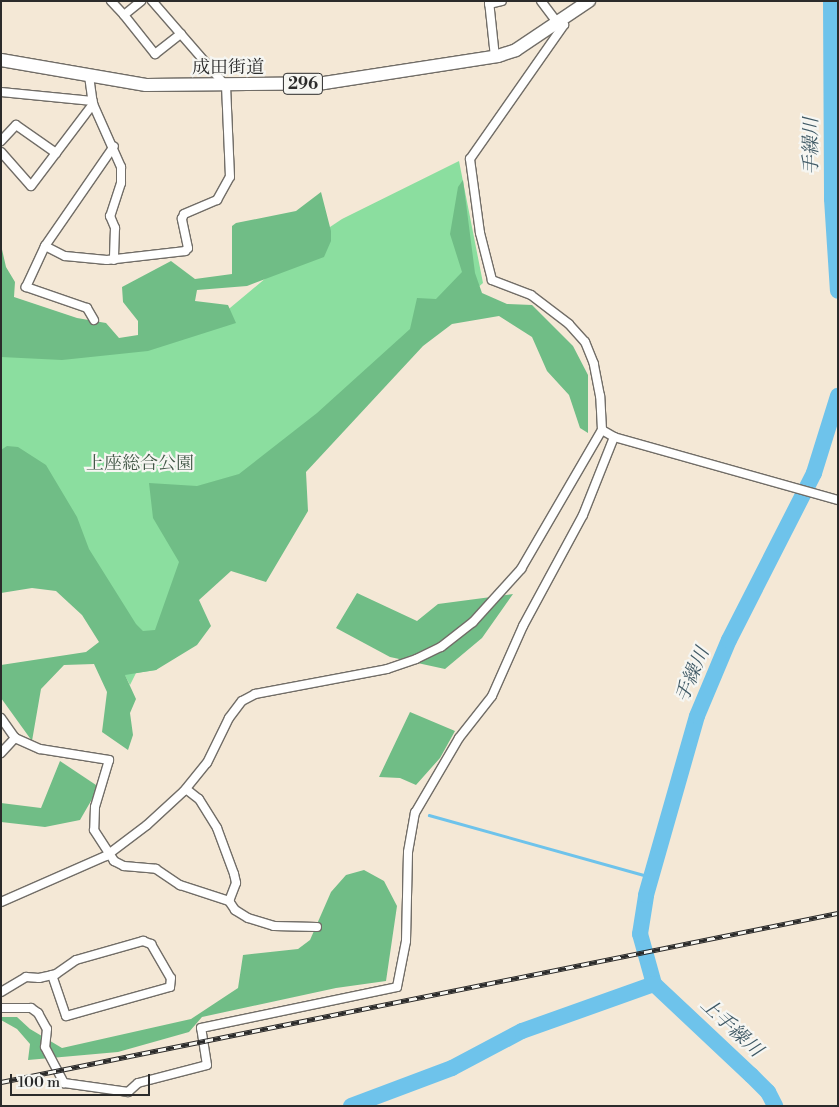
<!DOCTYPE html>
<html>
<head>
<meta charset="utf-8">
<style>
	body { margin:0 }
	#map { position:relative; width:839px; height:1107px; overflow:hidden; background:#f4e8d6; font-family:"Libre Bodoni","Noto Serif JP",serif }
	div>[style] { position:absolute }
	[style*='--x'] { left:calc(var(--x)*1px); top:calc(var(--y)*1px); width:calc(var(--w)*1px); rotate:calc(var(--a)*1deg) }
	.green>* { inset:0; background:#8bde9f }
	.forest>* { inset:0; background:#70bd86 }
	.stream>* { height:2.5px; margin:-1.25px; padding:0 1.25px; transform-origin:1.25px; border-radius:1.25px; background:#6ec3eb }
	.river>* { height:16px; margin:-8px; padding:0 8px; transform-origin:8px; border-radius:8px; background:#6ec3eb }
	.roads { filter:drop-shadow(1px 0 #716d67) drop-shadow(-1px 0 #716d67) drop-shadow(0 1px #716d67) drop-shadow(0 -1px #716d67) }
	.minor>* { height:8px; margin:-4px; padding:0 4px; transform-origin:4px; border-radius:4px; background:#fff }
	.trunk>* { height:12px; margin:-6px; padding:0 6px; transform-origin:6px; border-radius:6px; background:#fff }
	.rail>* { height:4.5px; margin-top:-2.25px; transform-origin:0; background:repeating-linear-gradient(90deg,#f6f6f2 0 8px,#2b2b2b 0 16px); box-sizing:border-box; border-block:1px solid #2b2b2b }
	span { translate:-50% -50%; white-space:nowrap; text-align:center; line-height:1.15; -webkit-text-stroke:4.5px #f6f6f2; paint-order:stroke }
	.shield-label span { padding:1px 4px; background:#f6f6f2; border:1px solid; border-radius:4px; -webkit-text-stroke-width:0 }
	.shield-label { font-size:16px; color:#2b2b2b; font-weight:700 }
	.street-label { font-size:18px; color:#2b2b2b }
	.park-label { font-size:18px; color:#435848 }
	.water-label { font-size:19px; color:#3f5965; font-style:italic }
	.frame { position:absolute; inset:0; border:2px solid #2b2b2b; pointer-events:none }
	.scale { position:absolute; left:10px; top:1074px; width:140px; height:22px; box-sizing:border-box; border:2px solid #2b2b2b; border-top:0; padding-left:6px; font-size:15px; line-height:18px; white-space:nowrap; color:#2b2b2b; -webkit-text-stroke:4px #f6f6f2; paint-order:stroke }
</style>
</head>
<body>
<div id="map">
	<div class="green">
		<div style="clip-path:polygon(459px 161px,483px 283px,278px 462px,197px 572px,188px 643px,156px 670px,136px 673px,130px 685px,66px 564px,1px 571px,1px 345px,132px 343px,212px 323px,315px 237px,342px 219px)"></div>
	</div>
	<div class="forest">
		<div style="clip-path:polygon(463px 180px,475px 273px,482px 293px,507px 304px,532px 305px,573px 346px,588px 375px,588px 433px,580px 428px,569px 395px,547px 371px,532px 337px,499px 316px,452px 324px,423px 346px,306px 472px,308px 511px,266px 582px,231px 571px,199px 600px,211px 626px,197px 645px,156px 670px,125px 675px,136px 699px,130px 713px,133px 735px,128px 750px,102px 732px,107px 692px,94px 664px,64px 665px,41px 689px,32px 741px,1px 698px,1px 665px,86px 652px,99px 642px,82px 615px,56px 591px,32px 588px,1px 593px,1px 450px,7px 446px,18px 447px,46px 465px,77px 517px,89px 549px,136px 624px,143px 631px,155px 630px,179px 562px,153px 518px,149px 483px,197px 486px,239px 474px,317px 413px,410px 329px,417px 298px,436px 299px,462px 272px,450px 234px,458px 187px)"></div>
		<div style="clip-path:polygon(321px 192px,331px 231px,331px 241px,324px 257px,247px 286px,197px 290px,195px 301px,228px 305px,236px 323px,148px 351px,62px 360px,1px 357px,1px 245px,6px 267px,15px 282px,14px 297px,77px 318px,106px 323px,119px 338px,138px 335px,138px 321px,123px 302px,122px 287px,171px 261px,195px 279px,232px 274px,232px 226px,236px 223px,296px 211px)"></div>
		<div style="clip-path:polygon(357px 593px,417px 621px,438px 604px,513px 594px,482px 638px,445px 669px,390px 657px,336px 628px)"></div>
		<div style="clip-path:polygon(410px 712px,455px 731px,440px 758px,416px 785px,400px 778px,379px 777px)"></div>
		<div style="clip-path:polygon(60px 761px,99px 787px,80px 820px,45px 827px,1px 822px,1px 803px,41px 808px)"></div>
		<div style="clip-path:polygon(364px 870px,384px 881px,397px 906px,386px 981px,336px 988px,202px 1017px,189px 1032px,118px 1052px,28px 1060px,30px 1044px,17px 1029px,1px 1020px,1px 1017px,17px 1017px,30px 1029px,62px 1048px,191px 1019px,238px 988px,243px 955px,298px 949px,310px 940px,331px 892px,346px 875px)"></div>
	</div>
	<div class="stream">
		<div style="--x:429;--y:815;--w:230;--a:15.6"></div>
	</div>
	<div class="river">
		<div style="--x:831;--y:1;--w:198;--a:89.7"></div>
		<div style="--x:832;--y:199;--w:92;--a:86.3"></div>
		<div style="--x:654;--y:984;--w:52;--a:-105.6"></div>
		<div style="--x:640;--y:934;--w:39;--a:-81"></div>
		<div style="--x:646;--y:895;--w:186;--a:-74.1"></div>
		<div style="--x:697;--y:716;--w:82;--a:-67.2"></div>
		<div style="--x:729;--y:640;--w:187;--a:-63"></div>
		<div style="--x:814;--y:473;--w:81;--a:-72.7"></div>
		<div style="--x:654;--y:984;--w:133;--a:43.2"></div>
		<div style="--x:751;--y:1075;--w:24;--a:45"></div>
		<div style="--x:768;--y:1092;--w:16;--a:63"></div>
		<div style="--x:351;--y:1106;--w:108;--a:-20.6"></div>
		<div style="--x:452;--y:1068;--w:79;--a:-27.9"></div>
		<div style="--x:522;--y:1031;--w:140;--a:-19.6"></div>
	</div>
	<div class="roads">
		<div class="minor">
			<div style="--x:111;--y:1;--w:19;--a:47"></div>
			<div style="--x:124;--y:15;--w:22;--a:-39"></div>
			<div style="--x:489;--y:1;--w:56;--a:83.9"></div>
			<div style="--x:541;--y:1;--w:26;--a:53"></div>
			<div style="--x:489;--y:4;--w:13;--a:-13"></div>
			<div style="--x:124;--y:15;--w:50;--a:51.5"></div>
			<div style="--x:155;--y:54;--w:33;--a:-38"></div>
			<div style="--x:89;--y:76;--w:28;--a:82"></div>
			<div style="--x:93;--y:104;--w:69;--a:66"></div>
			<div style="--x:121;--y:167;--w:16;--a:90"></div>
			<div style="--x:121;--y:183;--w:35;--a:108"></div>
			<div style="--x:110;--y:216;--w:13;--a:67"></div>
			<div style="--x:115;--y:228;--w:32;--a:92"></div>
			<div style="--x:1;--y:92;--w:92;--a:5.6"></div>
			<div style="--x:1;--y:141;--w:22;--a:-47"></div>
			<div style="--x:16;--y:125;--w:49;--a:35"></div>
			<div style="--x:1;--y:152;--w:45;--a:48.6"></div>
			<div style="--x:31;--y:186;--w:103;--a:-52.9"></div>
			<div style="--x:45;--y:246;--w:22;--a:27"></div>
			<div style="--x:65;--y:256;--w:42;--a:5.4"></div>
			<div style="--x:107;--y:260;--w:79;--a:-6.6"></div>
			<div style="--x:185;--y:251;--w:4;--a:-45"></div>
			<div style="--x:188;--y:248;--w:30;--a:-102"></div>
			<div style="--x:182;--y:219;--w:5;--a:-68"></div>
			<div style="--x:184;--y:214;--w:36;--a:-23"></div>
			<div style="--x:217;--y:200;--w:26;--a:-61"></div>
			<div style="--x:230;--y:177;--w:91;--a:-92.5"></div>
			<div style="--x:226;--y:86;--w:113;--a:-131"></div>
			<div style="--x:94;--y:320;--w:14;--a:-120"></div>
			<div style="--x:87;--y:308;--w:65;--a:-161"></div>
			<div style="--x:26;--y:287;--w:45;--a:-65.1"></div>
			<div style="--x:45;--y:246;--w:121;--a:-55.4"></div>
			<div style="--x:602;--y:430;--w:14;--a:30"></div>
			<div style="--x:614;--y:437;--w:233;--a:15.7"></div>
			<div style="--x:1;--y:718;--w:24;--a:55"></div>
			<div style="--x:15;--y:738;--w:27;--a:24"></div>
			<div style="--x:40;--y:749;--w:70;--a:9.1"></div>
			<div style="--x:109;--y:760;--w:49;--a:106.6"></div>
			<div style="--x:95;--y:807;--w:23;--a:92"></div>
			<div style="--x:94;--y:830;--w:37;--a:57"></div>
			<div style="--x:114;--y:861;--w:11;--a:27"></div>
			<div style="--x:124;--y:866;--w:32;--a:5"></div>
			<div style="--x:156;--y:869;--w:29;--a:34"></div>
			<div style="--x:180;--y:885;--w:52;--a:18.1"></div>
			<div style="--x:229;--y:901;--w:11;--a:56"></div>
			<div style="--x:235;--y:910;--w:15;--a:32"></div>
			<div style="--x:248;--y:918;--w:27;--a:17"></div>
			<div style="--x:274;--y:926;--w:43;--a:1.3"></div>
			<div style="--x:1;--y:753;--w:21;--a:-47"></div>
			<div style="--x:186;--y:789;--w:16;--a:38"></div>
			<div style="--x:199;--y:799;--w:34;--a:58"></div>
			<div style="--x:217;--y:828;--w:49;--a:69.7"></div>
			<div style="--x:234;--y:874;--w:9;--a:77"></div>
			<div style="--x:236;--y:883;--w:19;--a:111"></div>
			<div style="--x:1;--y:902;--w:115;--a:-23.7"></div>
			<div style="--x:106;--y:856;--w:51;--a:-37.1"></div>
			<div style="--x:147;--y:825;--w:50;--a:-42.6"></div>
			<div style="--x:184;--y:791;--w:36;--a:-51"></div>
			<div style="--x:207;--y:763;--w:50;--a:-63.9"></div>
			<div style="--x:229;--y:718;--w:21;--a:-53"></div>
			<div style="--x:242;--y:701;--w:15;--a:-28"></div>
			<div style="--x:255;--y:694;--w:134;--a:-10.7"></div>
			<div style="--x:387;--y:669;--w:31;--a:-19"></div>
			<div style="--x:416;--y:659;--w:28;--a:-26"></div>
			<div style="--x:441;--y:647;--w:41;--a:-38"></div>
			<div style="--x:473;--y:622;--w:72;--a:-47.8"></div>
			<div style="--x:521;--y:569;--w:161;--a:-59.8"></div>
			<div style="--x:602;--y:430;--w:34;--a:-93"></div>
			<div style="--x:600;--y:396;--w:33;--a:-101"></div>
			<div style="--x:594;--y:364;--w:24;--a:-112"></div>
			<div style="--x:585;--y:342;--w:24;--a:-132"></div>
			<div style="--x:569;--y:324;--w:48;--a:-142.7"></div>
			<div style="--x:531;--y:295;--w:42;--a:-159"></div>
			<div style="--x:492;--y:280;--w:49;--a:-104.3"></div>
			<div style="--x:480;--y:233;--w:75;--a:-97.7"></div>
			<div style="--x:470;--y:159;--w:164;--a:-55"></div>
			<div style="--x:564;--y:25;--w:7;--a:-117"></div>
			<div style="--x:1;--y:992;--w:29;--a:-31"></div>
			<div style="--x:26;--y:977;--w:13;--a:4"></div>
			<div style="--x:39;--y:978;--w:13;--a:-13"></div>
			<div style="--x:52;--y:975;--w:4;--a:-14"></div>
			<div style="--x:56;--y:974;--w:24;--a:-35"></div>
			<div style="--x:76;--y:960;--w:70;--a:-15.8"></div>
			<div style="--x:143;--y:941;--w:9;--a:21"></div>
			<div style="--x:151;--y:944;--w:39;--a:60"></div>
			<div style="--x:171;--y:978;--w:9;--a:96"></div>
			<div style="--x:170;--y:987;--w:108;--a:164.4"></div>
			<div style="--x:66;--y:1016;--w:43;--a:-108.9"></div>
			<div style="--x:1;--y:1008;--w:30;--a:0"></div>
			<div style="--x:31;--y:1008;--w:9;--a:36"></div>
			<div style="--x:38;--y:1013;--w:18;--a:61"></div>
			<div style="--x:47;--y:1029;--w:18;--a:96"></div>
			<div style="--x:45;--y:1047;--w:41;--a:62.2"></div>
			<div style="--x:64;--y:1083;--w:65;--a:8"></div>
			<div style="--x:128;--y:1092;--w:13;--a:-42"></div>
			<div style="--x:138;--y:1083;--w:71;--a:-14.6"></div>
			<div style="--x:207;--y:1065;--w:37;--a:-99"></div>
			<div style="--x:201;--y:1028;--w:200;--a:-11.8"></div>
			<div style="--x:397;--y:987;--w:47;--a:-78.9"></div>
			<div style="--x:406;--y:941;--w:89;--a:-88.7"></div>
			<div style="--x:408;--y:852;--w:40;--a:-80"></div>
			<div style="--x:415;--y:813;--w:87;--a:-59.6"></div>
			<div style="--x:459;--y:738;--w:53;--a:-51.8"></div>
			<div style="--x:492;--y:696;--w:77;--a:-66.1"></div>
			<div style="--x:523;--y:626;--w:126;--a:-61.6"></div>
			<div style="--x:583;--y:515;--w:84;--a:-68.3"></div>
		</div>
		<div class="trunk">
			<div style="--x:1;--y:60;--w:147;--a:9.8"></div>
			<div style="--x:146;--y:85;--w:178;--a:-0.6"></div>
			<div style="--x:324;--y:83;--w:176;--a:-8.8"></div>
			<div style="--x:498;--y:56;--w:19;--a:-18"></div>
			<div style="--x:516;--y:50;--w:88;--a:-33.9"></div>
		</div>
	</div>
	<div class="rail">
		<div style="--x:1;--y:1082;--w:854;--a:-11.42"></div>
	</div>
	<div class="shield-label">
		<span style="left:303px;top:84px">296</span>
	</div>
	<div class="street-label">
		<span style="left:228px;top:68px">成田街道</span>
	</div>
	<div class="park-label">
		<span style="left:140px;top:464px">上座総合公園</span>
	</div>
	<div class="water-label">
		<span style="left:812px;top:146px;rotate:-90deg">手繰川</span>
		<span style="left:693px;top:675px;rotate:-67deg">手繰川</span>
		<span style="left:731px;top:1028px;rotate:43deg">上手繰川</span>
	</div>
	<div class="frame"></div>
	<div class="scale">100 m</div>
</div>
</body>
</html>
